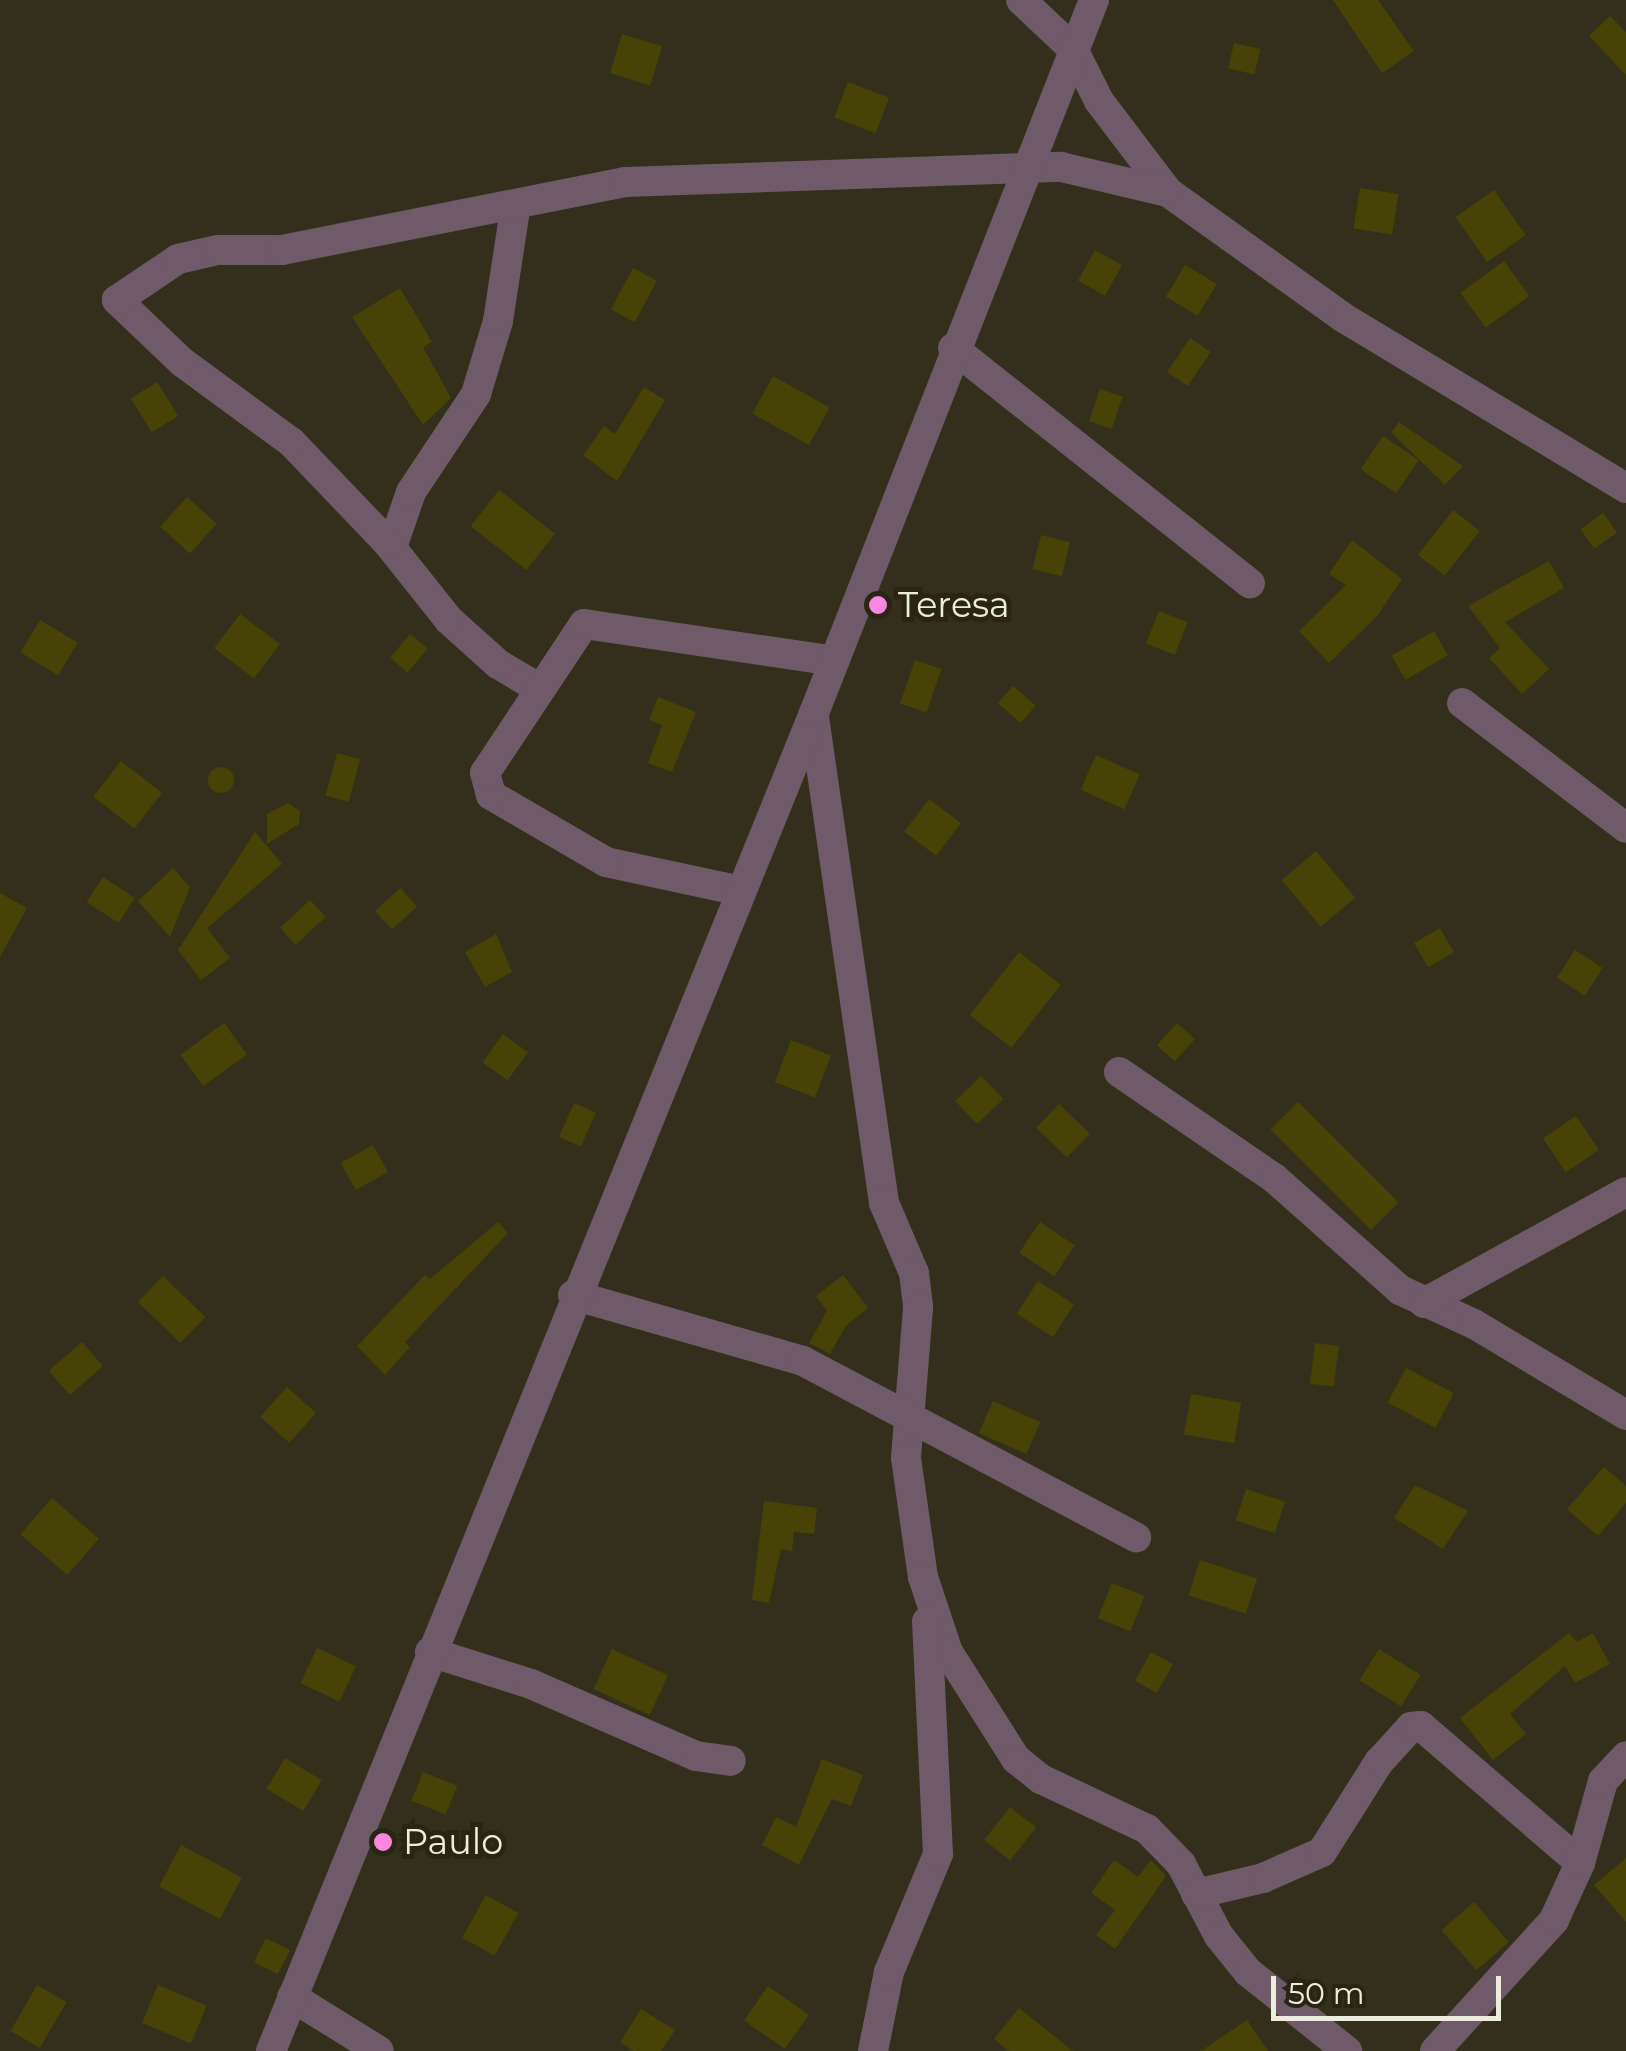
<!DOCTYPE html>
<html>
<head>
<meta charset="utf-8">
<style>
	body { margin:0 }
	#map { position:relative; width:1626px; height:2051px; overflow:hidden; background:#32301b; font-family:Montserrat,sans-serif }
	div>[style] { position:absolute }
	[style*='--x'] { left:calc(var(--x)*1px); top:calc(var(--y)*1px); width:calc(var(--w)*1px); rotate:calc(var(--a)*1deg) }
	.building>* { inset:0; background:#474205; transform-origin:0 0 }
	.round { border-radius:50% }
	.minor>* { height:30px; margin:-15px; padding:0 15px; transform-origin:15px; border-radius:15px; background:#6e5a69 }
	.dots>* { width:28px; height:28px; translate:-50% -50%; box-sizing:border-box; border:5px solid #282611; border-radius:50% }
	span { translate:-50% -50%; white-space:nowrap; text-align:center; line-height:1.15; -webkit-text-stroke:10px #282611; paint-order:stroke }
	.poi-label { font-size:35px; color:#edecde }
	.left { translate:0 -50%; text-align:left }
	.scale { position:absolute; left:1271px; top:1976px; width:230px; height:45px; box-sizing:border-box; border:5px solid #edecde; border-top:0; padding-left:12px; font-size:30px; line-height:35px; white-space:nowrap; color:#edecde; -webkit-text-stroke:8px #282611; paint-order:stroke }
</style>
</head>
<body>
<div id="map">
	<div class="building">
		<div style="clip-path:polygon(1333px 0,1378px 0,1414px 51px,1382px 73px)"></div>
		<div style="clip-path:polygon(1610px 16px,1626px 32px,1626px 75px,1589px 36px)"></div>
		<div style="left:622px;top:34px;width:42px;height:41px;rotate:17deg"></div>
		<div style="left:1234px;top:43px;width:27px;height:26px;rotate:13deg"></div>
		<div style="left:848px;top:82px;width:44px;height:38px;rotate:21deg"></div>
		<div style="left:1360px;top:188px;width:39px;height:41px;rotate:9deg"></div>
		<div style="left:1494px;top:190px;width:55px;height:47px;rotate:55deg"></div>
		<div style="left:1095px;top:250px;width:31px;height:35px;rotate:29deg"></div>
		<div style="left:1504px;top:261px;width:43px;height:54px;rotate:54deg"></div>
		<div style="left:1185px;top:265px;width:37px;height:37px;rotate:31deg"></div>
		<div style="left:633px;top:268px;width:27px;height:47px;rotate:28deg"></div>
		<div style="clip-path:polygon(400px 288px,432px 342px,423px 347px,451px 398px,423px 425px,352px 317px)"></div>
		<div style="left:1190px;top:338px;width:25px;height:41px;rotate:34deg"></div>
		<div style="left:773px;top:376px;width:65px;height:43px;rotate:29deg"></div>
		<div style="left:157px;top:382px;width:40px;height:31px;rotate:58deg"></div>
		<div style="clip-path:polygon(644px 387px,665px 400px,617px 481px,583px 455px,604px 426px,615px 434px)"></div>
		<div style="left:1100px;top:389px;width:24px;height:34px;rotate:19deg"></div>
		<div style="clip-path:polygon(1399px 422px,1463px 466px,1445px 485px,1391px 432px)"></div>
		<div style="left:1383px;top:436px;width:43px;height:40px;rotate:34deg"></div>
		<div style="left:499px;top:490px;width:71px;height:46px;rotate:38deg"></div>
		<div style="left:187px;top:497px;width:40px;height:40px;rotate:42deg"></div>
		<div style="left:1453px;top:510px;width:34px;height:57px;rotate:38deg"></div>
		<div style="left:1603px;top:513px;width:24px;height:28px;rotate:54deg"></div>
		<div style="left:1041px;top:535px;width:30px;height:35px;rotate:14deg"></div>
		<div style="clip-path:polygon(1352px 540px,1402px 579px,1377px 616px,1329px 663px,1299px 631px,1346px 585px,1329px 574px)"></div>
		<div style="clip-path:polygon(1549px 561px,1564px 588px,1505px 622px,1549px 669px,1522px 694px,1489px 658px,1500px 648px,1468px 606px)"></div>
		<div style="left:1159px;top:611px;width:31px;height:35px;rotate:22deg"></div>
		<div style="left:240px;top:614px;width:50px;height:43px;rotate:37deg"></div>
		<div style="left:40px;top:620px;width:44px;height:38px;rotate:31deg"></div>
		<div style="left:1434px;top:631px;width:28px;height:49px;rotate:60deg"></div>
		<div style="left:410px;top:634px;width:23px;height:31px;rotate:40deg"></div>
		<div style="left:915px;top:660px;width:28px;height:46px;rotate:19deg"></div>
		<div style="left:1013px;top:686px;width:30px;height:23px;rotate:41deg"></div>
		<div style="clip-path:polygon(658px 697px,696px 712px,672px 772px,648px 763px,662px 725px,649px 720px)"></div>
		<div style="left:337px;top:753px;width:24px;height:44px;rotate:15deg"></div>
		<div style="left:1096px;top:755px;width:48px;height:38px;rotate:24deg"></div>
		<div style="left:121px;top:761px;width:52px;height:45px;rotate:38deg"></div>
		<div class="round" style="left:208px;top:767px;width:26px;height:26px"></div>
		<div style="left:929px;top:799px;width:40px;height:41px;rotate:37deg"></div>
		<div style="clip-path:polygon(288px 803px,300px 811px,299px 824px,267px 844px,267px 814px)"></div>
		<div style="clip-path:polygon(255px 832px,282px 864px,207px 928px,230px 958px,201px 980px,178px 950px)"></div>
		<div style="left:1316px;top:851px;width:61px;height:45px;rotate:50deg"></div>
		<div style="clip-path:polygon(173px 868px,190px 887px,170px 937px,138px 901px)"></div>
		<div style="left:103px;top:877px;width:38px;height:30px;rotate:33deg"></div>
		<div style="left:400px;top:888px;width:25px;height:34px;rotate:47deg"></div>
		<div style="clip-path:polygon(0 893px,27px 908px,0 957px)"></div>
		<div style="left:310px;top:900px;width:23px;height:41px;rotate:47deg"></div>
		<div style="left:1440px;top:928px;width:28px;height:30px;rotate:60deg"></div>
		<div style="clip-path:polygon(496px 934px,512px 972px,485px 987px,465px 952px)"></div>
		<div style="left:1575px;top:950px;width:33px;height:33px;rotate:33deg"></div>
		<div style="left:1019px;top:952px;width:53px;height:80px;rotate:38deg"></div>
		<div style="left:224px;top:1023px;width:39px;height:54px;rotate:54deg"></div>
		<div style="left:1177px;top:1023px;width:24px;height:30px;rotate:42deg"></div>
		<div style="left:503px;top:1034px;width:31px;height:35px;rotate:36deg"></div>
		<div style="left:791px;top:1040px;width:43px;height:45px;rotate:21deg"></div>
		<div style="left:981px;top:1076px;width:32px;height:36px;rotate:46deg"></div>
		<div style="left:1298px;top:1102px;width:142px;height:39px;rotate:45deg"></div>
		<div style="left:574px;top:1103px;width:24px;height:37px;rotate:24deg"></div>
		<div style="left:1059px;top:1104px;width:43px;height:33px;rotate:44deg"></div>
		<div style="left:1576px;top:1116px;width:41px;height:40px;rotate:56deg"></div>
		<div style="left:373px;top:1145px;width:31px;height:37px;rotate:61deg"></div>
		<div style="clip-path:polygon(498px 1222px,508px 1233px,405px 1342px,410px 1347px,385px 1375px,357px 1346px,425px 1275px,430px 1279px)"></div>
		<div style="left:1040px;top:1222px;width:42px;height:37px;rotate:34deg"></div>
		<div style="clip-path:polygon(843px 1275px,868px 1308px,846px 1326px,830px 1354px,809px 1343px,827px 1311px,816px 1296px)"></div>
		<div style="left:163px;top:1276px;width:59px;height:36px;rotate:44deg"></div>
		<div style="left:1038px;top:1281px;width:43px;height:39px;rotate:33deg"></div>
		<div style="left:82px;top:1342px;width:32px;height:44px;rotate:49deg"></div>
		<div style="left:1315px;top:1343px;width:24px;height:41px;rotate:7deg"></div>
		<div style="left:1406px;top:1368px;width:54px;height:39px;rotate:28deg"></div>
		<div style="left:287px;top:1387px;width:39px;height:40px;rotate:42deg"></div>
		<div style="left:1191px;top:1394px;width:51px;height:41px;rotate:10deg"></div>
		<div style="left:993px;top:1401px;width:52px;height:35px;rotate:24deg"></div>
		<div style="clip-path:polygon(1604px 1467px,1626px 1486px,1626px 1503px,1598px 1536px,1567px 1509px)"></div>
		<div style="clip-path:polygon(1415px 1485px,1468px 1511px,1443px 1549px,1394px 1518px)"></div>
		<div style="left:1246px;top:1489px;width:41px;height:33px;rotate:18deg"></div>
		<div style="left:52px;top:1498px;width:62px;height:48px;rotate:41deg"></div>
		<div style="clip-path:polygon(764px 1501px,817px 1508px,814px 1534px,794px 1532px,792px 1551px,781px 1549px,769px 1603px,752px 1600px)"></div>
		<div style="left:1200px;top:1560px;width:60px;height:37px;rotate:18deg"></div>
		<div style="left:1112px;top:1583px;width:35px;height:38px;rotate:22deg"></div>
		<div style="clip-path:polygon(1569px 1633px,1577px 1642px,1593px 1633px,1610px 1664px,1575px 1683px,1565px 1666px,1510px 1714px,1526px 1734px,1493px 1760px,1460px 1718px)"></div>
		<div style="left:317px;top:1648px;width:43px;height:39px;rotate:25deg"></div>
		<div style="left:612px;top:1649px;width:62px;height:44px;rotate:25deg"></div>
		<div style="left:1379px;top:1649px;width:49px;height:37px;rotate:32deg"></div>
		<div style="left:1151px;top:1652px;width:25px;height:33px;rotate:29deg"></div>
		<div style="left:285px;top:1758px;width:43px;height:36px;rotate:31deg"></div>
		<div style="clip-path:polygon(822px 1759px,863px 1775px,851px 1806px,832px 1799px,799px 1865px,762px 1845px,776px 1817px,796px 1827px)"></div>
		<div style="left:423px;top:1772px;width:37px;height:31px;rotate:22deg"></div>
		<div style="left:1010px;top:1807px;width:33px;height:42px;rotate:38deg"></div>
		<div style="left:181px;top:1845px;width:69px;height:47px;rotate:28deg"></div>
		<div style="clip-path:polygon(1626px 1858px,1626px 1922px,1594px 1885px)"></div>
		<div style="clip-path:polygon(1114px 1860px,1138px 1877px,1151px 1860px,1166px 1876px,1115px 1949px,1096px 1935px,1115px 1910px,1091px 1893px)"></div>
		<div style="left:486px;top:1895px;width:37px;height:49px;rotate:29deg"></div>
		<div style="left:1474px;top:1902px;width:53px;height:43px;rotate:49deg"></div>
		<div style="left:266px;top:1938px;width:27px;height:27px;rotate:27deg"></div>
		<div style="left:37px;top:1985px;width:34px;height:53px;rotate:30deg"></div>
		<div style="left:158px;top:1985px;width:53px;height:41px;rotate:23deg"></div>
		<div style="left:768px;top:1986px;width:50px;height:42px;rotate:35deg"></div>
		<div style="clip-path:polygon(1019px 2008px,1073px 2051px,1009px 2051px,994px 2039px)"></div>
		<div style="clip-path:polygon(641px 2009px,675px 2030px,661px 2051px,634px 2051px,620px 2042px)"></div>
		<div style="clip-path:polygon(1247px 2020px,1268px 2051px,1201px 2051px)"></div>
	</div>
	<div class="minor">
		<div style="--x:1021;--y:0;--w:71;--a:43.3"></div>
		<div style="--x:1073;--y:49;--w:58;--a:63.4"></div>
		<div style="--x:1099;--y:101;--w:114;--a:52.8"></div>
		<div style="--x:1168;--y:192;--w:216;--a:35.6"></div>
		<div style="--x:1344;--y:318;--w:329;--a:31.1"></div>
		<div style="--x:953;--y:348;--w:379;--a:38.4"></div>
		<div style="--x:392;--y:547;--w:58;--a:-70.9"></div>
		<div style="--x:411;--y:492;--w:118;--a:-56.4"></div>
		<div style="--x:476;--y:394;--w:76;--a:-73.2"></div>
		<div style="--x:498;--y:321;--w:118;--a:-81.3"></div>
		<div style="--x:540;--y:689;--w:49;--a:-149.2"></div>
		<div style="--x:498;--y:664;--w:66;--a:-138.1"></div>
		<div style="--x:449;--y:620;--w:100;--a:-128.5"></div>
		<div style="--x:387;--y:542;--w:139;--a:-133.8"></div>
		<div style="--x:291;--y:442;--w:135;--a:-143.7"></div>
		<div style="--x:182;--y:362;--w:90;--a:-136.4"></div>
		<div style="--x:117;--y:300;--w:73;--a:-33.9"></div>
		<div style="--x:178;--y:259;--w:41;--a:-12.7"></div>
		<div style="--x:218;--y:250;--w:64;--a:0"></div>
		<div style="--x:282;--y:250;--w:350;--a:-11.2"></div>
		<div style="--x:625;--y:182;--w:436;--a:-2"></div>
		<div style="--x:1061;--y:167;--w:110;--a:13.2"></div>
		<div style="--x:1462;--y:703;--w:206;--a:37.3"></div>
		<div style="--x:814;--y:717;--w:491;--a:81.8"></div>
		<div style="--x:884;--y:1203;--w:76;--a:66.8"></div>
		<div style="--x:914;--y:1273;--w:35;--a:83"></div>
		<div style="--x:918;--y:1308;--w:150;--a:94.6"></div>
		<div style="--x:906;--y:1458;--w:120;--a:81.9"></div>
		<div style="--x:923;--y:1577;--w:79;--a:71.6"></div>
		<div style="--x:948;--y:1652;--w:127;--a:57.6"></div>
		<div style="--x:1016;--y:1759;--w:32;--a:39"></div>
		<div style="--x:1041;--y:1779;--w:117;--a:25.3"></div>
		<div style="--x:1147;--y:1829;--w:49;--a:45.8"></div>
		<div style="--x:1181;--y:1864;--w:81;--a:62.2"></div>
		<div style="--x:1219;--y:1936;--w:46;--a:51.1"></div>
		<div style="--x:1248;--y:1972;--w:127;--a:38.6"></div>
		<div style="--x:741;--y:891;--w:138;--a:-167.9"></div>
		<div style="--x:606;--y:862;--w:133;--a:-149.8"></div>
		<div style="--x:491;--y:795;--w:23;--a:-105"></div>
		<div style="--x:485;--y:773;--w:179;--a:-56.4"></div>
		<div style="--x:584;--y:624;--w:253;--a:8.4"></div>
		<div style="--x:1119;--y:1072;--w:188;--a:34.4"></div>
		<div style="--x:1274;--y:1178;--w:169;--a:41.6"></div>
		<div style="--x:1400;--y:1290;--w:81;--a:24.7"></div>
		<div style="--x:1474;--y:1324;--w:177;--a:30.9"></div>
		<div style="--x:573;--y:1295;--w:239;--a:16"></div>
		<div style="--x:803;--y:1361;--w:377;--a:27.9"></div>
		<div style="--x:1424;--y:1303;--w:230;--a:-28.8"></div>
		<div style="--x:430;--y:1652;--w:106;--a:17.6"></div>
		<div style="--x:531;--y:1684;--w:180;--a:23.6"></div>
		<div style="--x:696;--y:1756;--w:35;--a:8"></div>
		<div style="--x:1196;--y:1894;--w:69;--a:-13.4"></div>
		<div style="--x:1263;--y:1878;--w:64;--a:-23.8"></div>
		<div style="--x:1322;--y:1852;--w:107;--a:-57.7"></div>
		<div style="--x:1379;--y:1762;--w:47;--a:-47.6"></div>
		<div style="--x:1411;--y:1727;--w:10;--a:-6"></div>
		<div style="--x:1421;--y:1726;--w:210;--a:40.7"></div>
		<div style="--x:292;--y:1997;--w:102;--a:31.8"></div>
		<div style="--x:271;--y:2051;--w:1444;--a:-67.91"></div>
		<div style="--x:814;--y:713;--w:766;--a:-68.56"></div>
		<div style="--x:873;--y:2051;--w:81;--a:-78.6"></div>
		<div style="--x:889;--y:1972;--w:128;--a:-67.4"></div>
		<div style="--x:938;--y:1854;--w:233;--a:-92.7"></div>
		<div style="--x:1435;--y:2051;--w:177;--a:-47.7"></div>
		<div style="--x:1554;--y:1920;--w:63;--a:-65.5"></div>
		<div style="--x:1580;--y:1863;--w:85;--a:-74.3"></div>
		<div style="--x:1603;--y:1781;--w:34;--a:-47"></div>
	</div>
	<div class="dots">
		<div style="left:878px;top:605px;background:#fc86e4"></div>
		<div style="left:383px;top:1842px;background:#fc86e4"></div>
	</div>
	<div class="poi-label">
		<span class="left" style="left:898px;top:605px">Teresa</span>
		<span class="left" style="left:403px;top:1842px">Paulo</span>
	</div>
	<div class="scale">50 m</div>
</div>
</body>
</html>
